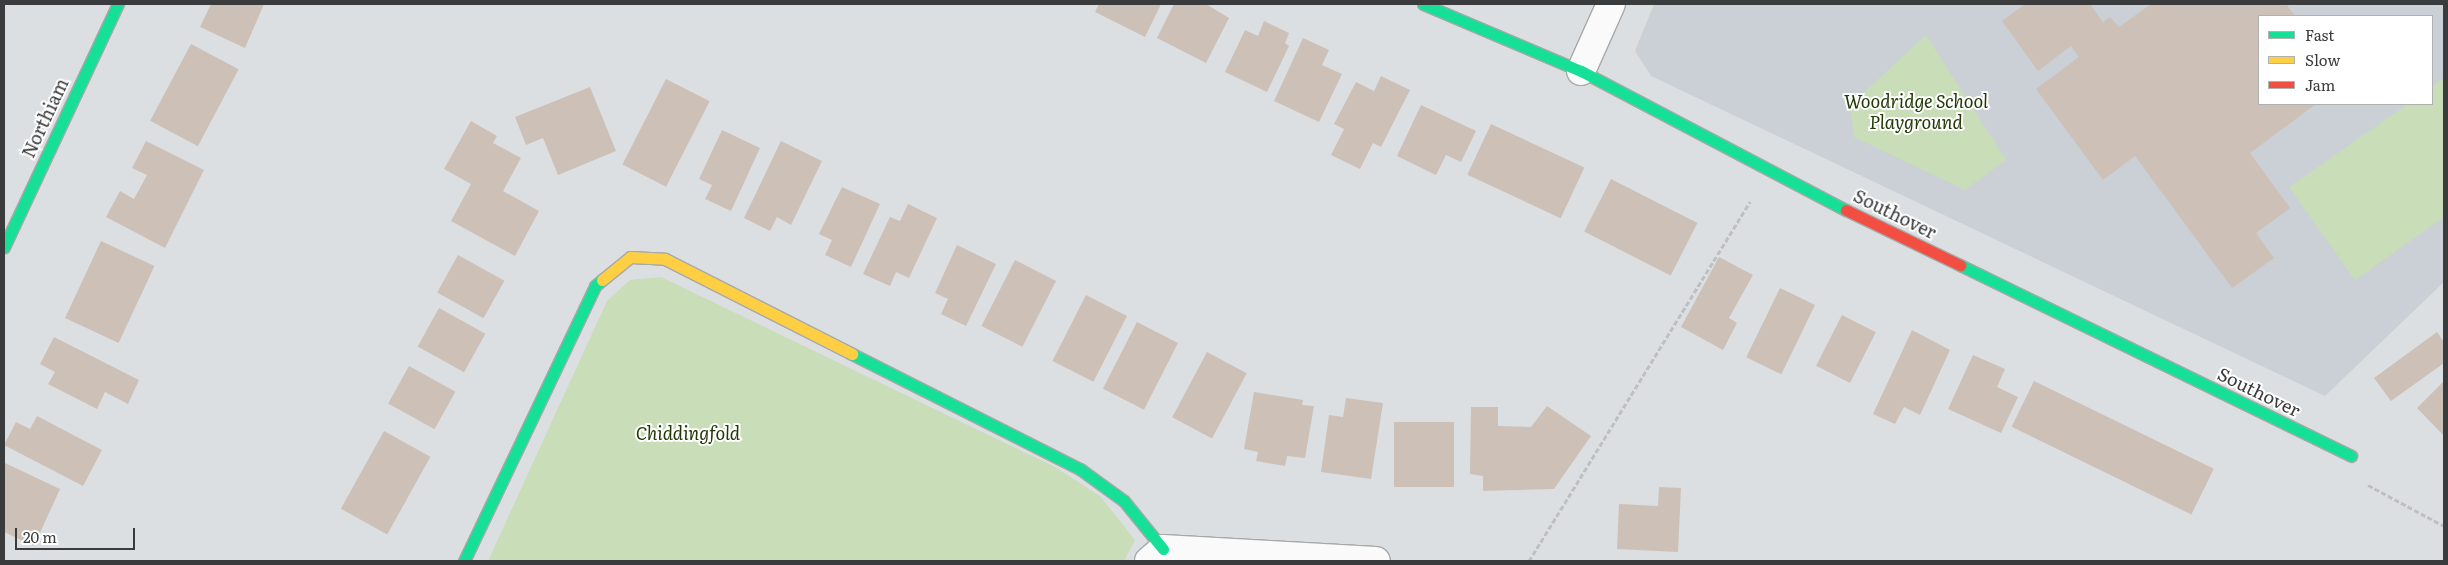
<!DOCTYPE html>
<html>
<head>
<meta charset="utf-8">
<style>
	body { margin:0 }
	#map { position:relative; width:2448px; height:565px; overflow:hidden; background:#dcdfe1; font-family:Literata,serif }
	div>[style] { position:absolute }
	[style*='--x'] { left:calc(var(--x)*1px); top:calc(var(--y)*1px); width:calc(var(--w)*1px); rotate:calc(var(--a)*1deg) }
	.built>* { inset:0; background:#cad0d5 }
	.green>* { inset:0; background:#c8ddb8 }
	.building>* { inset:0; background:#ccc0b7; transform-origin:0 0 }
	.path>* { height:3px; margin-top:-1.5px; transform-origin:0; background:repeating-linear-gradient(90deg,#bebfc0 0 5px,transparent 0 7.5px) }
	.roads { filter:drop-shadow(1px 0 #a7a9a9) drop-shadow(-1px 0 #a7a9a9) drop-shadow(0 1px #a7a9a9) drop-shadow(0 -1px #a7a9a9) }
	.street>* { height:28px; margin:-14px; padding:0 14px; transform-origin:14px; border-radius:14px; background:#fafafa }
	.fast>* { height:11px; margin:-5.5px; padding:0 5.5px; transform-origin:5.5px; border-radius:5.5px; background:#16e098 }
	.slow>* { height:11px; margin:-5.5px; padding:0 5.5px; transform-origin:5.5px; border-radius:5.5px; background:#ffcf43 }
	.jam>* { height:11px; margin:-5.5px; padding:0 5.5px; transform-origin:5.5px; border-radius:5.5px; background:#f24e42 }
	span { translate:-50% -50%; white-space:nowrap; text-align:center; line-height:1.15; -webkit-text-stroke:4px #fff; paint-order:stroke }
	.park-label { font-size:18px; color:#223805; font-style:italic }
	.street-label { font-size:18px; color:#3a3b3c }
	.frame { position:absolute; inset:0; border:5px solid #3a3b3c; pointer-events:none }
	.legend { position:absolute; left:2258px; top:15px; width:175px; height:90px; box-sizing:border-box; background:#fff; border:1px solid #b0b1b1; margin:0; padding:6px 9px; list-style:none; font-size:15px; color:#3a3b3c }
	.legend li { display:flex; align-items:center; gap:10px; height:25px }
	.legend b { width:25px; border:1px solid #b0b1b1 }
	.scale { position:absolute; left:15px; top:528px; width:120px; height:22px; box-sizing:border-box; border:2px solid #3a3b3c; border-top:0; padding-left:6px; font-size:15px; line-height:18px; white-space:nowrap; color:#3a3b3c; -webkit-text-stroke:4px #fff; paint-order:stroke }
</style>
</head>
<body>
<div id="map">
	<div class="built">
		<div style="clip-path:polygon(evenodd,1654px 4px,2444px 4px,2444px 282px,2325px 396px,1651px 76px,1635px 51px,1654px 4px,2259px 16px,2432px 16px,2432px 104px,2259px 104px,2259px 16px)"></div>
	</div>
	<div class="green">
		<div style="clip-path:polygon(1926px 35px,2006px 160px,1965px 190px,1854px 137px,1850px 105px)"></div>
		<div style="clip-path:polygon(2444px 78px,2444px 217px,2355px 280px,2289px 187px,2408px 104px,2432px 104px,2432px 87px)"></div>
		<div style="clip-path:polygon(661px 277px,1055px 467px,1100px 496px,1135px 540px,1124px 561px,488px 561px,607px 301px,630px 280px)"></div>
	</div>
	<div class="building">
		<div style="clip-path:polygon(211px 4px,264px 4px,245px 48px,200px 27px)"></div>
		<div style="clip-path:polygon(1099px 4px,1161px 4px,1145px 37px,1095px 12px)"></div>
		<div style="clip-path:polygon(1174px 4px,1206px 4px,1229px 18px,1206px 63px,1157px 38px)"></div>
		<div style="clip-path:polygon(2025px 4px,2090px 4px,2103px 22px,2110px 17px,2119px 27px,2151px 4px,2286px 4px,2295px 16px,2259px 16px,2259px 104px,2316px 104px,2250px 153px,2290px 208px,2256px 233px,2274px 258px,2232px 288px,2135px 156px,2103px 180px,2036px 89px,2079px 57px,2071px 46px,2038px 71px,2002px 21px)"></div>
		<div style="clip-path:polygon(1264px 21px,1289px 33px,1285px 43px,1289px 46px,1267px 92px,1225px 72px,1245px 30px,1258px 36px)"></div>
		<div style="clip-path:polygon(1303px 38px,1329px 50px,1322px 65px,1342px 74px,1319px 122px,1274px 101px)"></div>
		<div style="left:191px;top:44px;width:54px;height:87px;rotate:28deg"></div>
		<div style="clip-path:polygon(1381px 76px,1410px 90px,1381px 147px,1373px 143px,1360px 169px,1331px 155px,1344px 129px,1334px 124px,1356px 82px,1374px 91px)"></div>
		<div style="left:666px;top:79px;width:49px;height:96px;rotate:27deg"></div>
		<div style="clip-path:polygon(590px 87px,616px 151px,558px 175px,543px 138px,526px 145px,515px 117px)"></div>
		<div style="clip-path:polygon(1421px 105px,1476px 131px,1461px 162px,1446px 155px,1436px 175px,1397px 156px)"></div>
		<div style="clip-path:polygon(471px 121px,497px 136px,493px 143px,521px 158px,503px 191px,539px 211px,515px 256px,451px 221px,471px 184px,444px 169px)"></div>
		<div style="left:1491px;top:124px;width:103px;height:56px;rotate:25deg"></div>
		<div style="clip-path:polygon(722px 130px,760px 148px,731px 211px,705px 199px,712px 185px,699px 179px)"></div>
		<div style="clip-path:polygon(146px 141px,204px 170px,165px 248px,106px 217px,120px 191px,134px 199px,147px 175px,132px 168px)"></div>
		<div style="clip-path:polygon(781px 141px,822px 161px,791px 225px,777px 217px,770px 231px,744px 218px)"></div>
		<div style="left:1611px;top:179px;width:97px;height:59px;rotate:27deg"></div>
		<div style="clip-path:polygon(842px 187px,880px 204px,851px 267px,825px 255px,832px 240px,819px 234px)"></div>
		<div style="clip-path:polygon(908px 204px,937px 218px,909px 278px,896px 272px,890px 286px,863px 274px,890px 217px,900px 221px)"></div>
		<div style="left:101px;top:241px;width:59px;height:85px;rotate:25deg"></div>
		<div style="clip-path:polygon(957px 245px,996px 264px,966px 326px,941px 314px,948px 299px,935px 293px)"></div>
		<div style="left:458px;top:255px;width:53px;height:43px;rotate:29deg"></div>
		<div style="clip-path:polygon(1719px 257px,1753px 275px,1729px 318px,1737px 323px,1723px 350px,1681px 327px)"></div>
		<div style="left:1015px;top:260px;width:46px;height:74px;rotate:27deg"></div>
		<div style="left:1780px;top:288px;width:39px;height:77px;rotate:26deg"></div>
		<div style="left:1086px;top:295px;width:46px;height:74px;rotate:27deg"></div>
		<div style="left:439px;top:308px;width:53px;height:44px;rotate:29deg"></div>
		<div style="left:1842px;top:315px;width:38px;height:57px;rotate:27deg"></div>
		<div style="left:1137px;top:322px;width:46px;height:75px;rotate:27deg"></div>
		<div style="clip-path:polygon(1912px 330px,1950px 350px,1920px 415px,1904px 407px,1895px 424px,1873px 414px)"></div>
		<div style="clip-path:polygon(2437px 332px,2444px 342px,2444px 363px,2391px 401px,2374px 378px)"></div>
		<div style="clip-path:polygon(54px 337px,139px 380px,128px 404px,105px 392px,97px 409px,48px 384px,55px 372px,40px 364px)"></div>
		<div style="left:1207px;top:352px;width:45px;height:74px;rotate:28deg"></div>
		<div style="clip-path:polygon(1973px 355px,2005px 369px,1997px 387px,2018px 397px,2001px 433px,1948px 409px)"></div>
		<div style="left:409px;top:366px;width:53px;height:43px;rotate:29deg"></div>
		<div style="left:2034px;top:381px;width:200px;height:51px;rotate:26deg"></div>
		<div style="clip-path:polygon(2444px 381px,2444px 436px,2417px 408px)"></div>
		<div style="clip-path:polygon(1254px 392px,1303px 400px,1302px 405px,1314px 406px,1305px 458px,1287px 456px,1285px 466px,1256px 461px,1258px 452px,1244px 449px)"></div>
		<div style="clip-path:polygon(1346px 398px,1383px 403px,1371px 479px,1321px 472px,1329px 415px,1343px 417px)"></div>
		<div style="clip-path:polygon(1547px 406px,1591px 436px,1554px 489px,1483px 491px,1483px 476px,1470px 474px,1471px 407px,1498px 407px,1498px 426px,1531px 427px)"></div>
		<div style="clip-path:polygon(37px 416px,102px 450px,83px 486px,4px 445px,16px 422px,30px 429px)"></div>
		<div style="left:1394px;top:422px;width:60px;height:65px"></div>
		<div style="left:384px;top:431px;width:53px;height:89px;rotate:29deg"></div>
		<div style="clip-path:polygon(5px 463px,60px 489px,34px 546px,4px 532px)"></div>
		<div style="clip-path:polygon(1659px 487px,1681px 488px,1678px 552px,1617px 549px,1619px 504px,1658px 506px)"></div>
	</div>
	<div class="path">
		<div style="--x:2368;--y:485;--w:86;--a:28.3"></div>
		<div style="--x:1529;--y:561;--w:422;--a:-58.4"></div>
	</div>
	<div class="roads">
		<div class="street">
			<div style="--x:1581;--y:71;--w:73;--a:-65.9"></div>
			<div style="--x:1149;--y:561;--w:18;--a:-41"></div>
			<div style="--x:1163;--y:549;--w:213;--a:3.2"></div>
		</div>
		<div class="fast">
			<div style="--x:1423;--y:4;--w:172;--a:23"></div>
			<div style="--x:1581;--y:71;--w:299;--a:27.7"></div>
			<div style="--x:4;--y:247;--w:268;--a:-64.9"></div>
			<div style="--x:1960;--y:265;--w:435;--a:26"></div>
			<div style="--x:852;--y:354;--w:255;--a:26.8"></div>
			<div style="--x:1080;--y:469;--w:54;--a:36"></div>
			<div style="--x:1124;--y:501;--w:62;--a:50.9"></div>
			<div style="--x:464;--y:561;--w:305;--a:-64.5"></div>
			<div style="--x:595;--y:286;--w:9;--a:-41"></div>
		</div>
		<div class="slow">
			<div style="--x:602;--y:280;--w:36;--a:-39"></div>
			<div style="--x:630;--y:257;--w:35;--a:3"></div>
			<div style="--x:665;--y:259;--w:210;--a:26.9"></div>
		</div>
		<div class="jam">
			<div style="--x:1846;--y:210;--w:127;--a:25.8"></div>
		</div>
	</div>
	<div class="park-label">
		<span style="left:1916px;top:112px">Woodridge School<br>Playground</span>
		<span style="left:688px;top:433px">Chiddingfold</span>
	</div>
	<div class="street-label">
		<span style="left:45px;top:118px;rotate:-65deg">Northiam</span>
		<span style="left:1895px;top:214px;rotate:26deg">Southover</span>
		<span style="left:2259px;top:392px;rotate:26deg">Southover</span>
	</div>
	<div class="frame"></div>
	<ul class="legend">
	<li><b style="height:6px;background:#16e098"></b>Fast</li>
	<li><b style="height:6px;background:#ffcf43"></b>Slow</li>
	<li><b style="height:6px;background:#f24e42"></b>Jam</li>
	</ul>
	<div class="scale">20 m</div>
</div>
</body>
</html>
